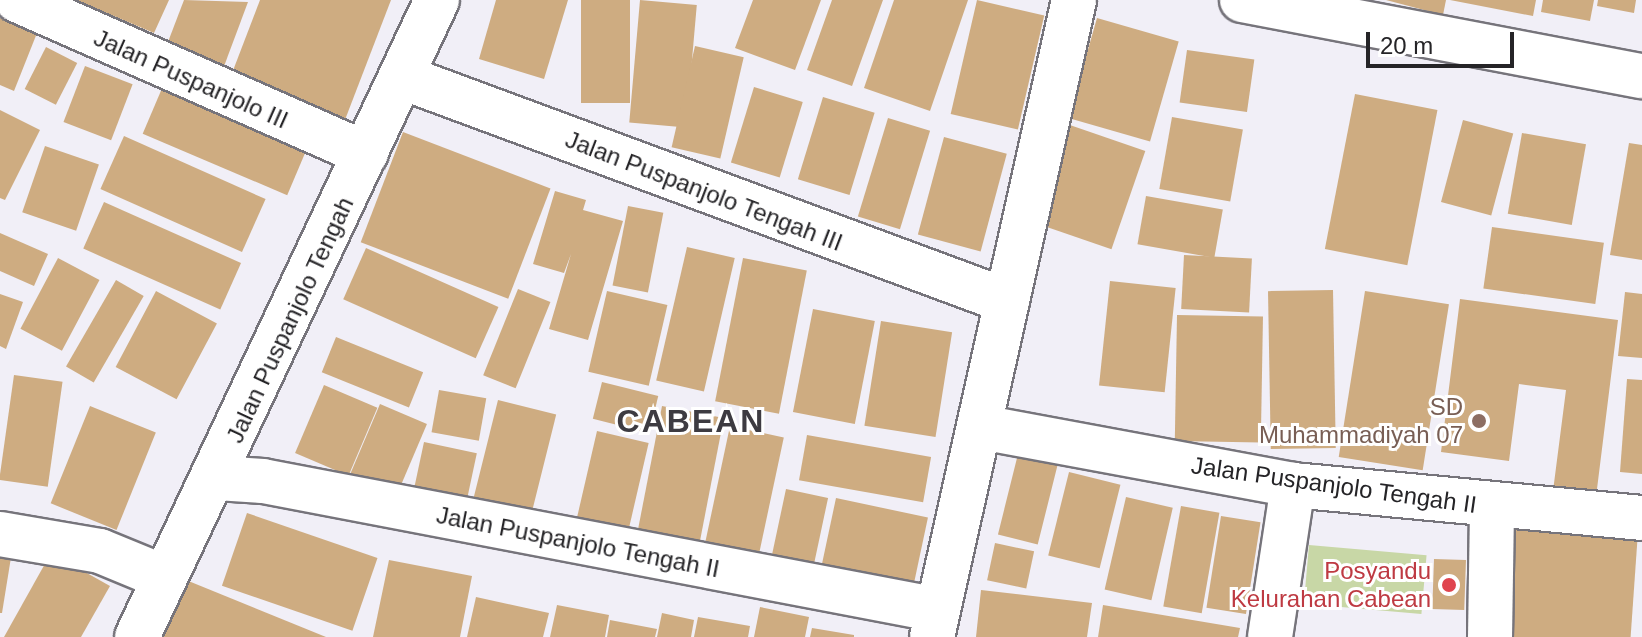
<!DOCTYPE html>
<html>
<head>
<meta charset="utf-8">
<style>
	body { margin:0 }
	#map { position:relative; width:1642px; height:637px; overflow:hidden; background:#f1eff7; font-family:Arial,sans-serif }
	div>[style] { position:absolute }
	[style*='--x'] { left:calc(var(--x)*1px); top:calc(var(--y)*1px); width:calc(var(--w)*1px); rotate:calc(var(--a)*1deg) }
	.green>* { inset:0; background:#c8d7a6; transform-origin:0 0 }
	.building>* { inset:0; background:#ceac81; transform-origin:0 0 }
	.roads { filter:drop-shadow(2px 0 #76747b) drop-shadow(-2px 0 #76747b) drop-shadow(0 2px #76747b) drop-shadow(0 -2px #76747b) }
	.street>* { height:44px; margin:-22px; padding:0 22px; transform-origin:22px; border-radius:22px; background:#fff }
	.dots>* { width:22px; height:22px; translate:-50% -50%; box-sizing:border-box; border:4px solid #fff; border-radius:50% }
	span { translate:-50% -50%; white-space:nowrap; text-align:center; line-height:1.15; -webkit-text-stroke:6px #fff; paint-order:stroke }
	.street-label { font-size:24px; color:#252427 }
	.education-label { font-size:24px; color:#785e54 }
	.right { translate:-100% -50%; text-align:right }
	.health-label { font-size:24px; color:#be3a42 }
	.district-label { font-size:32px; color:#3d3b41; font-weight:700; letter-spacing:2px }
	.scale { position:absolute; left:1366px; top:32px; width:148px; height:36px; box-sizing:border-box; border:4px solid #252427; border-top:0; padding-left:10px; font-size:24px; line-height:28px; white-space:nowrap; color:#252427; -webkit-text-stroke:6px #fff; paint-order:stroke }
</style>
</head>
<body>
<div id="map">
	<div class="green">
		<div style="left:1309px;top:545px;width:118px;height:59px;rotate:5deg"></div>
	</div>
	<div class="building">
		<div style="clip-path:polygon(76px 0,169px 0,154px 33px)"></div>
		<div style="clip-path:polygon(184px 0,248px 2px,220px 77px,163px 55px)"></div>
		<div style="clip-path:polygon(260px 0,391px 0,343px 125px,229px 81px)"></div>
		<div style="clip-path:polygon(496px 0,568px 0,544px 79px,479px 59px)"></div>
		<div style="left:581px;top:0;width:49px;height:103px"></div>
		<div style="left:640px;top:0;width:57px;height:123px;rotate:5deg"></div>
		<div style="clip-path:polygon(753px 0,821px 0,795px 70px,735px 48px)"></div>
		<div style="clip-path:polygon(832px 0,883px 0,852px 86px,807px 70px)"></div>
		<div style="clip-path:polygon(894px 0,968px 0,930px 111px,864px 88px)"></div>
		<div style="left:977px;top:0;width:69px;height:117px;rotate:13deg"></div>
		<div style="clip-path:polygon(1386px 0,1446px 0,1443px 15px)"></div>
		<div style="clip-path:polygon(1450px 0,1536px 0,1533px 16px)"></div>
		<div style="clip-path:polygon(1543px 0,1594px 0,1590px 21px,1541px 12px)"></div>
		<div style="clip-path:polygon(1598px 0,1636px 0,1634px 13px,1597px 6px)"></div>
		<div style="clip-path:polygon(0 18px,37px 33px,14px 91px,0 85px)"></div>
		<div style="left:1097px;top:18px;width:85px;height:104px;rotate:16deg"></div>
		<div style="left:695px;top:46px;width:50px;height:104px;rotate:13deg"></div>
		<div style="left:46px;top:47px;width:35px;height:47px;rotate:27deg"></div>
		<div style="left:1187px;top:50px;width:68px;height:53px;rotate:8deg"></div>
		<div style="left:85px;top:66px;width:51px;height:60px;rotate:21deg"></div>
		<div style="left:163px;top:86px;width:157px;height:52px;rotate:23deg"></div>
		<div style="left:754px;top:87px;width:51px;height:79px;rotate:17deg"></div>
		<div style="left:1355px;top:94px;width:84px;height:158px;rotate:11deg"></div>
		<div style="left:823px;top:97px;width:54px;height:86px;rotate:17deg"></div>
		<div style="clip-path:polygon(0 110px,40px 130px,5px 200px,0 198px)"></div>
		<div style="left:1172px;top:117px;width:72px;height:73px;rotate:10deg"></div>
		<div style="left:888px;top:118px;width:44px;height:103px;rotate:17deg"></div>
		<div style="left:1463px;top:120px;width:52px;height:85px;rotate:15deg"></div>
		<div style="left:1064px;top:123px;width:86px;height:104px;rotate:19deg"></div>
		<div style="left:403px;top:132px;width:158px;height:118px;rotate:21deg"></div>
		<div style="left:1522px;top:133px;width:65px;height:82px;rotate:10deg"></div>
		<div style="left:124px;top:136px;width:155px;height:58px;rotate:24deg"></div>
		<div style="left:944px;top:137px;width:65px;height:101px;rotate:15deg"></div>
		<div style="clip-path:polygon(1629px 143px,1642px 145px,1642px 260px,1610px 255px)"></div>
		<div style="left:45px;top:146px;width:57px;height:70px;rotate:19deg"></div>
		<div style="clip-path:polygon(555px 191px,586px 200px,583px 210px,623px 221px,588px 340px,549px 329px,571px 254px,564px 273px,533px 264px)"></div>
		<div style="left:1146px;top:196px;width:78px;height:49px;rotate:10deg"></div>
		<div style="left:104px;top:202px;width:150px;height:51px;rotate:24deg"></div>
		<div style="left:628px;top:206px;width:36px;height:81px;rotate:11deg"></div>
		<div style="left:1492px;top:227px;width:113px;height:62px;rotate:8deg"></div>
		<div style="clip-path:polygon(0 233px,48px 254px,34px 286px,0 271px)"></div>
		<div style="left:687px;top:247px;width:49px;height:137px;rotate:13deg"></div>
		<div style="left:366px;top:248px;width:145px;height:56px;rotate:24deg"></div>
		<div style="left:1184px;top:255px;width:68px;height:54px;rotate:3deg"></div>
		<div style="left:58px;top:258px;width:47px;height:80px;rotate:28deg"></div>
		<div style="left:743px;top:258px;width:65px;height:146px;rotate:11deg"></div>
		<div style="left:116px;top:280px;width:32px;height:100px;rotate:30deg"></div>
		<div style="left:1110px;top:281px;width:66px;height:105px;rotate:6deg"></div>
		<div style="left:518px;top:289px;width:35px;height:93px;rotate:22deg"></div>
		<div style="left:1333px;top:290px;width:158px;height:65px;rotate:89deg"></div>
		<div style="left:156px;top:291px;width:69px;height:86px;rotate:28deg"></div>
		<div style="left:607px;top:291px;width:62px;height:83px;rotate:13deg"></div>
		<div style="left:1365px;top:291px;width:85px;height:168px;rotate:9deg"></div>
		<div style="clip-path:polygon(1625px 292px,1642px 294px,1642px 358px,1618px 356px)"></div>
		<div style="clip-path:polygon(0 294px,23px 302px,6px 349px,0 346px)"></div>
		<div style="clip-path:polygon(1460px 299px,1618px 320px,1596px 497px,1553px 491px,1566px 390px,1519px 384px,1509px 461px,1441px 452px)"></div>
		<div style="left:813px;top:309px;width:63px;height:105px;rotate:11deg"></div>
		<div style="left:1177px;top:315px;width:86px;height:126px;rotate:1deg"></div>
		<div style="left:881px;top:321px;width:72px;height:106px;rotate:9deg"></div>
		<div style="left:336px;top:337px;width:94px;height:38px;rotate:22deg"></div>
		<div style="left:14px;top:375px;width:49px;height:106px;rotate:8deg"></div>
		<div style="clip-path:polygon(1627px 379px,1642px 380px,1642px 474px,1620px 472px)"></div>
		<div style="left:602px;top:382px;width:58px;height:38px;rotate:14deg"></div>
		<div style="left:324px;top:385px;width:58px;height:74px;rotate:23deg"></div>
		<div style="left:439px;top:390px;width:48px;height:43px;rotate:10deg"></div>
		<div style="left:498px;top:400px;width:60px;height:105px;rotate:14deg"></div>
		<div style="left:380px;top:404px;width:51px;height:87px;rotate:23deg"></div>
		<div style="left:90px;top:406px;width:71px;height:105px;rotate:22deg"></div>
		<div style="left:662px;top:406px;width:63px;height:129px;rotate:11deg"></div>
		<div style="left:730px;top:426px;width:55px;height:123px;rotate:12deg"></div>
		<div style="left:597px;top:431px;width:53px;height:93px;rotate:13deg"></div>
		<div style="left:807px;top:435px;width:126px;height:46px;rotate:10deg"></div>
		<div style="left:424px;top:442px;width:54px;height:54px;rotate:12deg"></div>
		<div style="left:1018px;top:454px;width:41px;height:83px;rotate:14deg"></div>
		<div style="left:1069px;top:472px;width:53px;height:86px;rotate:14deg"></div>
		<div style="left:786px;top:489px;width:43px;height:75px;rotate:12deg"></div>
		<div style="left:1126px;top:497px;width:48px;height:95px;rotate:13deg"></div>
		<div style="left:836px;top:498px;width:94px;height:79px;rotate:12deg"></div>
		<div style="left:1181px;top:506px;width:39px;height:102px;rotate:10deg"></div>
		<div style="left:247px;top:513px;width:138px;height:77px;rotate:19deg"></div>
		<div style="left:1221px;top:516px;width:40px;height:93px;rotate:9deg"></div>
		<div style="left:1510px;top:527px;width:128px;height:110px;rotate:4deg"></div>
		<div style="clip-path:polygon(0 543px,13px 545px,2px 613px,0 613px)"></div>
		<div style="left:995px;top:543px;width:40px;height:38px;rotate:12deg"></div>
		<div style="clip-path:polygon(51px 553px,110px 586px,81px 637px,4px 637px)"></div>
		<div style="left:1434px;top:559px;width:32px;height:50px;rotate:2deg"></div>
		<div style="clip-path:polygon(389px 560px,472px 576px,460px 637px,373px 637px)"></div>
		<div style="clip-path:polygon(186px 580px,326px 637px,163px 637px)"></div>
		<div style="clip-path:polygon(981px 590px,1092px 603px,1087px 637px,976px 637px)"></div>
		<div style="clip-path:polygon(476px 597px,549px 613px,543px 637px,467px 637px)"></div>
		<div style="clip-path:polygon(557px 605px,609px 615px,605px 637px,550px 637px)"></div>
		<div style="clip-path:polygon(1103px 605px,1240px 628px,1238px 637px,1098px 637px)"></div>
		<div style="clip-path:polygon(760px 607px,809px 617px,805px 637px,754px 637px)"></div>
		<div style="clip-path:polygon(662px 613px,694px 620px,691px 637px,657px 637px)"></div>
		<div style="clip-path:polygon(698px 617px,750px 626px,748px 637px,694px 637px)"></div>
		<div style="clip-path:polygon(610px 620px,657px 629px,655px 637px,607px 637px)"></div>
		<div style="clip-path:polygon(812px 628px,854px 635px,854px 637px,810px 637px)"></div>
	</div>
	<div class="roads">
		<div class="street">
			<div style="--x:17;--y:0;--w:381;--a:23.8"></div>
			<div style="--x:1242;--y:0;--w:407;--a:10.8"></div>
			<div style="--x:402;--y:77;--w:645;--a:20.32"></div>
			<div style="--x:980;--y:427;--w:318;--a:10.5"></div>
			<div style="--x:1293;--y:485;--w:351;--a:5.4"></div>
			<div style="--x:217;--y:478;--w:46;--a:3.7"></div>
			<div style="--x:263;--y:481;--w:687;--a:10.82"></div>
			<div style="--x:0;--y:534;--w:101;--a:9.6"></div>
			<div style="--x:100;--y:551;--w:68;--a:22.4"></div>
			<div style="--x:137;--y:637;--w:704;--a:-64.78"></div>
			<div style="--x:932;--y:637;--w:653;--a:-77.43"></div>
			<div style="--x:1270;--y:637;--w:154;--a:-81.4"></div>
			<div style="--x:1490;--y:637;--w:130;--a:-89.1"></div>
		</div>
	</div>
	<div class="dots">
		<div style="left:1479px;top:421px;background:#8d6e63"></div>
		<div style="left:1449px;top:585px;background:#e0444e"></div>
	</div>
	<div class="street-label">
		<span style="left:191px;top:79px;rotate:24deg">Jalan Puspanjolo III</span>
		<span style="left:704px;top:191px;rotate:21deg">Jalan Puspanjolo Tengah III</span>
		<span style="left:290px;top:320px;rotate:-65deg">Jalan Puspanjolo Tengah</span>
		<span style="left:1334px;top:485px;rotate:8deg">Jalan Puspanjolo Tengah II</span>
		<span style="left:578px;top:542px;rotate:11deg">Jalan Puspanjolo Tengah II</span>
	</div>
	<div class="education-label">
		<span class="right" style="left:1463px;top:421px">SD<br>Muhammadiyah 07</span>
	</div>
	<div class="health-label">
		<span class="right" style="left:1431px;top:585px">Posyandu<br>Kelurahan Cabean</span>
	</div>
	<div class="district-label">
		<span style="left:691px;top:421px">CABEAN</span>
	</div>
	<div class="scale">20 m</div>
</div>
</body>
</html>
